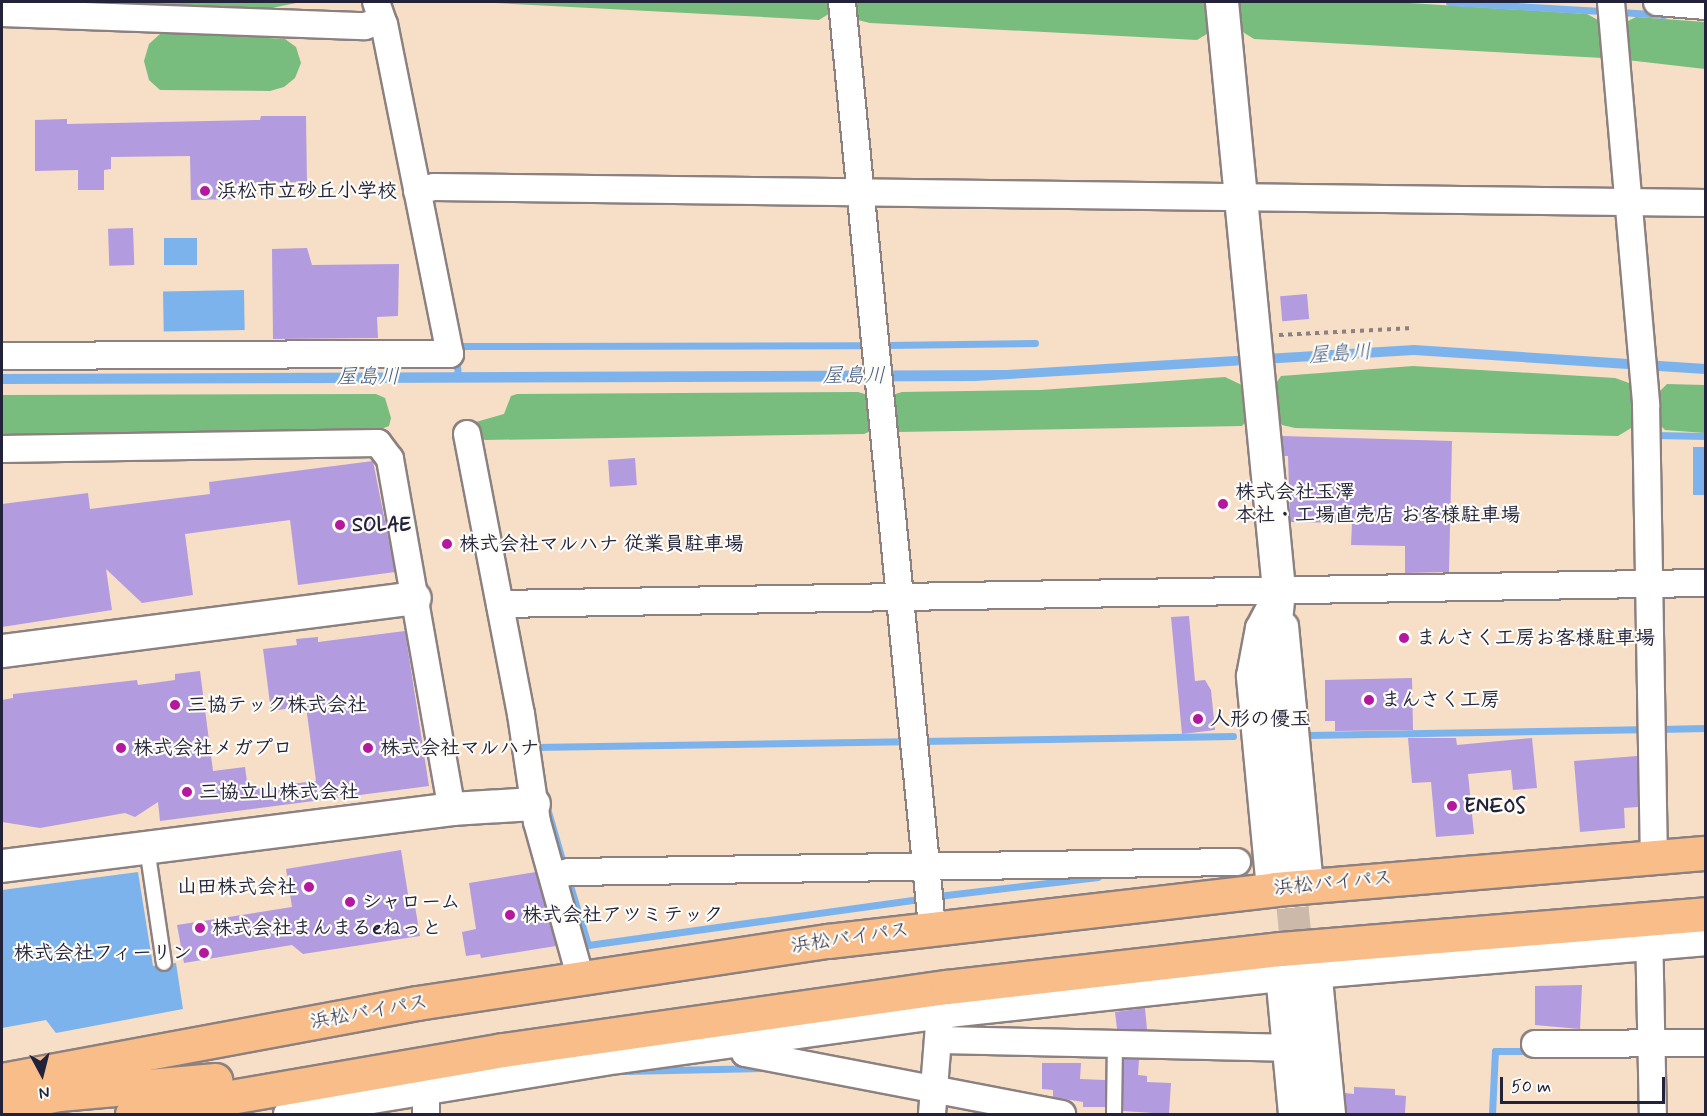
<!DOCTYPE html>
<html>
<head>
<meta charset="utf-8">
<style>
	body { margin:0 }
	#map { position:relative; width:1707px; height:1116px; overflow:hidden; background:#f6dfc6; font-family:Mynerve,"Klee One",sans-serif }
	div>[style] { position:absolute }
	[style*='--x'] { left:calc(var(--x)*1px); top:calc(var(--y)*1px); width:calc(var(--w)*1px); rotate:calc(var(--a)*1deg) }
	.forest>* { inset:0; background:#78bc7e }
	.water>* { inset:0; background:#7db3ec; transform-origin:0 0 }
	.stream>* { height:7px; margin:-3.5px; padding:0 3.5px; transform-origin:3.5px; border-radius:3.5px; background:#7db3ec }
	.building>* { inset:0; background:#b39bdf; transform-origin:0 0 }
	.tertiary-tunnel>* { height:32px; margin-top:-16px; transform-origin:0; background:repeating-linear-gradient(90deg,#ccb9aa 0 32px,transparent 0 48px) }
	.path>* { height:4px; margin-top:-2px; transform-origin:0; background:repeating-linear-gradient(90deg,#8c8080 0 4.5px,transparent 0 9px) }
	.roads { filter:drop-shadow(2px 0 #8c8080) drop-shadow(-2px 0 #8c8080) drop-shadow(0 2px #8c8080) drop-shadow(0 -2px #8c8080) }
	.service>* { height:14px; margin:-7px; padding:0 7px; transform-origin:7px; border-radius:7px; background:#fff }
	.minor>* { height:26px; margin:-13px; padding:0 13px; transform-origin:13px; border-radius:13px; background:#fff }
	.tertiary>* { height:32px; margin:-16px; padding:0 16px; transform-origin:16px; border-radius:16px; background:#fff }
	.trunk>* { height:33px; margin:-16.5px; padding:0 16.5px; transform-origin:16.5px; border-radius:16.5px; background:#f8bd89 }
	.dots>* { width:16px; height:16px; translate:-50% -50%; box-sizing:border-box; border:3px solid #fdfcf7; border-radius:50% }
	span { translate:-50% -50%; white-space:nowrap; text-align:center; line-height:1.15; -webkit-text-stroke:4.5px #fdfcf7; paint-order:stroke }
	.poi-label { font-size:20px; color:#22223b; font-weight:700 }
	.left { translate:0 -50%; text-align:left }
	.right { translate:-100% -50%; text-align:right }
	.street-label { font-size:20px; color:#22223b }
	.water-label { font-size:21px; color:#465c82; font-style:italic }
	.frame { position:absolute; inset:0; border:3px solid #22223b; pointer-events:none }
	.north { position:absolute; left:12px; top:1044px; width:60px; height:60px; -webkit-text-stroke:4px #fdfcf7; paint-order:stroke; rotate:173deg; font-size:16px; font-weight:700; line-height:24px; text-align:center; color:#22223b }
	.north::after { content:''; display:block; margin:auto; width:21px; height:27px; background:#22223b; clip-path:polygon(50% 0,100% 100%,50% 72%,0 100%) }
	.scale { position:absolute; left:1500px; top:1077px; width:165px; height:27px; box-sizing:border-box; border:3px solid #22223b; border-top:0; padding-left:8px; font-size:18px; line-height:21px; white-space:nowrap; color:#22223b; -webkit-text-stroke:4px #fdfcf7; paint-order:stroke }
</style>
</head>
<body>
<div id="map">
	<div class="forest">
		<div style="clip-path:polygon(64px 2px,301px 2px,267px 9px)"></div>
		<div style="clip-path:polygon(477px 2px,837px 2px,835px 10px,819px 20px)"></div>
		<div style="clip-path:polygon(847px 2px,1209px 2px,1212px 31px,1197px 40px,870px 23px,858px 20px)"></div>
		<div style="clip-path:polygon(1236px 2px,1393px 2px,1587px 14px,1605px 24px,1603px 58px,1254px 39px,1238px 29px)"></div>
		<div style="clip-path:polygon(1636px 17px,1705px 22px,1705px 69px,1627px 60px,1620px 25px)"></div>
		<div style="clip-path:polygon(176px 32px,285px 39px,296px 47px,301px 63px,295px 78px,284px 87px,270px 91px,160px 90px,149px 80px,144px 61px,149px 44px,160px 34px)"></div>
		<div style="clip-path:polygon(1413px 366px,1615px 378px,1629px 383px,1636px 393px,1636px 425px,1618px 436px,1295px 428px,1282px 425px,1276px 417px,1274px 386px,1281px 376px)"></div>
		<div style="clip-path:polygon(1225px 377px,1246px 387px,1248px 419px,1242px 426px,896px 432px,892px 395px,902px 392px,1040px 390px)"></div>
		<div style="clip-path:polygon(1667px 384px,1705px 385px,1705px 433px,1665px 430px,1658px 423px,1656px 404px,1659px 392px)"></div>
		<div style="clip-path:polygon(858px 392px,868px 395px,871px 431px,864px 434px,485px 440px,479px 438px,475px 427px,476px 422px,504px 414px,511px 396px,517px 394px)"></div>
		<div style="clip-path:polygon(376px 394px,385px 398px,391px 418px,389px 426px,381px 429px,2px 438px,2px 395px)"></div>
	</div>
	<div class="water">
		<div style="left:164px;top:238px;width:33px;height:27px"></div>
		<div style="left:244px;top:290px;width:40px;height:81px;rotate:89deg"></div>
		<div style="clip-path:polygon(1414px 345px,1706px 364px,1705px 374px,1414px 355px,975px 381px,2px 384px,2px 374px,1007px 370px)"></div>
		<div style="left:1693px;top:447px;width:12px;height:48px"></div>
		<div style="clip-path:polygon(138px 872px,153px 966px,176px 963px,183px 1009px,56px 1033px,46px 1020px,2px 1028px,2px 890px)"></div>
	</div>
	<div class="stream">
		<div style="--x:1449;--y:2;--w:152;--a:3.4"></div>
		<div style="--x:1621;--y:12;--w:43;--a:4"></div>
		<div style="--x:887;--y:345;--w:148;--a:-0.8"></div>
		<div style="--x:457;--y:346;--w:407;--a:-0.1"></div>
		<div style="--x:457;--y:365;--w:12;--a:85"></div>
		<div style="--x:1655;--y:435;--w:51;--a:1.1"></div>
		<div style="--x:1658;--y:729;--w:48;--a:-1.2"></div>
		<div style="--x:1309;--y:735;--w:330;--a:-1"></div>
		<div style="--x:920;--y:741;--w:313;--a:-0.9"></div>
		<div style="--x:534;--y:747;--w:371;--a:-0.9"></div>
		<div style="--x:547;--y:808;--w:57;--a:73.8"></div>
		<div style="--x:569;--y:882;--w:66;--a:73.2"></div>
		<div style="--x:588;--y:945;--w:333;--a:-7.9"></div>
		<div style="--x:938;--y:896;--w:161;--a:-6.8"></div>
		<div style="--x:625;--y:1071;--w:139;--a:-1.2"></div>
		<div style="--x:1492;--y:1114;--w:63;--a:-87.3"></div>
		<div style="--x:1495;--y:1051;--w:36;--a:0"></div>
	</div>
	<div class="building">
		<div style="clip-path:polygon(261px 116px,306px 116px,307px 182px,237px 183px,237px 199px,191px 200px,190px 156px,111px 157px,111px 169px,104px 170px,104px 190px,78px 190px,78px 170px,35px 171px,35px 120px,67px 119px,67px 124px,260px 120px)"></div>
		<div style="left:133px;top:228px;width:37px;height:25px;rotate:88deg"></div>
		<div style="clip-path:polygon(307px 248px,312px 265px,399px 264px,398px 316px,377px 317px,378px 338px,273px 339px,272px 249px)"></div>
		<div style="left:1307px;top:294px;width:25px;height:27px;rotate:85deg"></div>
		<div style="clip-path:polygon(1282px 436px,1452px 441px,1449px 572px,1405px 573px,1405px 546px,1351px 545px,1352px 523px,1290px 522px,1288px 456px,1284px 456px)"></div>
		<div style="left:635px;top:458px;width:27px;height:27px;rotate:86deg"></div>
		<div style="clip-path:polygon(373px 461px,395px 572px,298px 585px,290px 520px,185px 534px,193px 595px,142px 603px,106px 569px,112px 610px,2px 627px,2px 504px,88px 493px,90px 509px,210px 494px,209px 482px)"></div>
		<div style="clip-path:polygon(1189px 616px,1195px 681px,1205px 680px,1211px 690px,1215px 730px,1182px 734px,1171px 617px)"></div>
		<div style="clip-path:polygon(405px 631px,429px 786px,160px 821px,158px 802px,135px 817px,125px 813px,40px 828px,2px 822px,2px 700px,13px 698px,13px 694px,137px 680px,138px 685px,175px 680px,175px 674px,200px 671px,213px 771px,245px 767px,248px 789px,316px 781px,306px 706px,271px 711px,263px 649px,297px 645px,296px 639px,318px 637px,318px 642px)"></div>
		<div style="clip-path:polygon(1412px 678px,1413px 730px,1335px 731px,1335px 721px,1325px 721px,1325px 680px)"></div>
		<div style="clip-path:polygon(1408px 738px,1456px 738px,1457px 745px,1532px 738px,1537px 788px,1513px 790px,1511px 770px,1468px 774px,1474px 834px,1436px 837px,1431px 782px,1412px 783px)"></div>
		<div style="clip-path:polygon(1637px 756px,1638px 807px,1624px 808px,1625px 828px,1580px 832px,1574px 761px)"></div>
		<div style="clip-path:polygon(401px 850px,410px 907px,415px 906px,420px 936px,303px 954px,292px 945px,184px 963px,177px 925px,292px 907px,286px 869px)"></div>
		<div style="clip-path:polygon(536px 872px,556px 946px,481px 958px,480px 954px,466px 956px,462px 932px,476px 929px,469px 883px)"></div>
		<div style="clip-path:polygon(1582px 985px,1580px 1029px,1535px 1025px,1535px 986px)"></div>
		<div style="clip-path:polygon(1145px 1008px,1147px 1030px,1117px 1029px,1115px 1012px)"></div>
		<div style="clip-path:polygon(1124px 1059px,1139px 1060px,1138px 1075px,1147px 1076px,1147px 1082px,1171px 1083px,1169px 1114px,1123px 1111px)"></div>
		<div style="clip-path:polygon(1042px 1063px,1081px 1063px,1080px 1079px,1105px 1080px,1105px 1107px,1083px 1107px,1083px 1102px,1053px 1097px,1053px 1090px,1042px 1089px)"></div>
		<div style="clip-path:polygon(1354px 1087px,1395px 1089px,1395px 1095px,1406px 1096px,1405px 1114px,1347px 1114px,1345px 1093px,1354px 1094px)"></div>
	</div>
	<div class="tertiary-tunnel">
		<div style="--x:1288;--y:860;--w:116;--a:84.5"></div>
	</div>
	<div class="path">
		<div style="--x:1279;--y:335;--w:134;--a:-3"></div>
	</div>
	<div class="roads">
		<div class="service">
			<div style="--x:147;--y:848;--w:116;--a:81.6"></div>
			<div style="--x:1114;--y:1114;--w:72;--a:-89.2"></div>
		</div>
		<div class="minor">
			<div style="--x:842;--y:2;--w:929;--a:84.44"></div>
			<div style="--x:1611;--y:2;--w:404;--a:85"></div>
			<div style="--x:1646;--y:404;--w:453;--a:89"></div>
			<div style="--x:1657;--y:2;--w:49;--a:4.7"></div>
			<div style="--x:2;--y:13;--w:363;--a:2.1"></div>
			<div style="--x:365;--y:26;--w:18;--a:-19"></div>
			<div style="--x:417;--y:191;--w:17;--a:-13"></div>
			<div style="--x:434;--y:187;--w:1272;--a:0.72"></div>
			<div style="--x:2;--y:356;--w:448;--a:-0.3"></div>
			<div style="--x:450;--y:354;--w:336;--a:-101.3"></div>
			<div style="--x:384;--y:25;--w:24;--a:-109"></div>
			<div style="--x:467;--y:434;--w:285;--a:79.1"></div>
			<div style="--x:521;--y:714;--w:109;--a:81.6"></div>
			<div style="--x:537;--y:822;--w:160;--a:74.4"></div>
			<div style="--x:2;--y:449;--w:376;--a:-0.9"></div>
			<div style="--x:378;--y:443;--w:20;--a:53"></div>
			<div style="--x:390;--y:459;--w:355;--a:80"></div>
			<div style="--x:500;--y:604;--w:1206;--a:-1"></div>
			<div style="--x:1285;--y:626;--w:260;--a:84.5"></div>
			<div style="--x:553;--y:876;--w:16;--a:-14"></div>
			<div style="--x:569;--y:872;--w:668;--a:-0.86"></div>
			<div style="--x:1270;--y:889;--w:214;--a:-95.4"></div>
			<div style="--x:1250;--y:676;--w:49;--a:-79.4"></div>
			<div style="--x:1259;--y:628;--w:36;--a:-62"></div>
			<div style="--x:1649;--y:929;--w:185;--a:88.8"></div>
			<div style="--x:1317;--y:958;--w:157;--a:84.5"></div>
			<div style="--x:1278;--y:963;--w:152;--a:84.7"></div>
			<div style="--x:941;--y:1040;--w:345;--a:1.3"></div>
			<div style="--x:744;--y:1042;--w:11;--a:85"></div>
			<div style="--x:745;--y:1053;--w:323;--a:10.9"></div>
			<div style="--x:1535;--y:1044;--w:171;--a:-0.3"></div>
			<div style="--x:287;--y:1114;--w:335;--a:-9.3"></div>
			<div style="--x:618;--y:1060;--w:335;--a:-7.9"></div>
			<div style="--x:950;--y:1014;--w:331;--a:-6.2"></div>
			<div style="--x:1279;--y:978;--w:429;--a:-4.8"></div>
			<div style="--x:426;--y:1114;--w:23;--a:-90"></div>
			<div style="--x:932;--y:1114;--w:89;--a:-85.5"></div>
		</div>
		<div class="tertiary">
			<div style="--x:1222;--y:2;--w:591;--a:84.46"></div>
			<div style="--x:1279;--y:590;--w:85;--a:95.4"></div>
			<div style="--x:1271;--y:675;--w:185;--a:84.7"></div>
			<div style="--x:2;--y:651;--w:416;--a:-7.3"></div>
			<div style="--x:2;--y:866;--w:454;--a:-7.2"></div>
			<div style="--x:452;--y:809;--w:82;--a:-3.5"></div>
			<div style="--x:1300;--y:989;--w:126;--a:84.5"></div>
		</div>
		<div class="trunk">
			<div style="--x:2;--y:1080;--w:422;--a:-10.5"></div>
			<div style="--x:417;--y:1003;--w:416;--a:-8.6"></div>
			<div style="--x:828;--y:941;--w:450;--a:-6.6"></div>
			<div style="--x:1275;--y:889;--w:433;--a:-4.8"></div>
			<div style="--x:2;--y:1105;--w:58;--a:-10.9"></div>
			<div style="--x:59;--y:1094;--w:157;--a:-5.1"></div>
			<div style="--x:132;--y:1114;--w:376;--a:-9.8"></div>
			<div style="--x:503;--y:1050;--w:448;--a:-8.1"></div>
			<div style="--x:947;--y:987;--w:336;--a:-6.5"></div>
			<div style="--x:1281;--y:949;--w:426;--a:-4.7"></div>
		</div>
	</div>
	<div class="dots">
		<div style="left:205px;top:191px;background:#b5179e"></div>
		<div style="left:1223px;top:504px;background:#b5179e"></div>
		<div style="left:340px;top:525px;background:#b5179e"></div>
		<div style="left:447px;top:544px;background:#b5179e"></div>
		<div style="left:1404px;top:638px;background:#b5179e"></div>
		<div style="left:1369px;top:700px;background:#b5179e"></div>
		<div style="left:175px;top:705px;background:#b5179e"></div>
		<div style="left:1198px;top:719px;background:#b5179e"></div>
		<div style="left:121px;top:748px;background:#b5179e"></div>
		<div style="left:368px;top:748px;background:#b5179e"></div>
		<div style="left:187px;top:792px;background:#b5179e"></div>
		<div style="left:1452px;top:806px;background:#b5179e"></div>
		<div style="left:309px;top:887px;background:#b5179e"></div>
		<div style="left:350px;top:902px;background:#b5179e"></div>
		<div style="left:510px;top:915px;background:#b5179e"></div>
		<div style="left:200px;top:928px;background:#b5179e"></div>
		<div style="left:204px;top:953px;background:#b5179e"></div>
	</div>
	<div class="poi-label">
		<span class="left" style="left:217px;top:191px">浜松市立砂丘小学校</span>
		<span class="left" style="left:1235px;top:504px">株式会社玉澤<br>本社・工場直売店 お客様駐車場</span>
		<span class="left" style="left:352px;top:525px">SOLAE</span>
		<span class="left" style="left:459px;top:544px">株式会社マルハナ 従業員駐車場</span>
		<span class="left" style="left:1416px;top:638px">まんさく工房お客様駐車場</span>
		<span class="left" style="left:1381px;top:700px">まんさく工房</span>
		<span class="left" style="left:187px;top:705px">三協テック株式会社</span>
		<span class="left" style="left:1210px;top:719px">人形の優玉</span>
		<span class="left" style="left:133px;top:748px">株式会社メガプロ</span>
		<span class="left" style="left:380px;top:748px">株式会社マルハナ</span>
		<span class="left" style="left:199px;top:792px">三協立山株式会社</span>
		<span class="left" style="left:1464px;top:806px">ENEOS</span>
		<span class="right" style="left:297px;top:887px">山田株式会社</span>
		<span class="left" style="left:362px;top:902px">シャローム</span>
		<span class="left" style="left:522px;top:915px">株式会社アツミテック</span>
		<span class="left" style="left:212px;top:928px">株式会社まんまるeねっと</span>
		<span class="right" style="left:192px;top:953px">株式会社フィーリン</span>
	</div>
	<div class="street-label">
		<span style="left:1333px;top:883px;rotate:-5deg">浜松バイパス</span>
		<span style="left:850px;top:938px;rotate:-8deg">浜松バイパス</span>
		<span style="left:369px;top:1012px;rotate:-10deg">浜松バイパス</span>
	</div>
	<div class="water-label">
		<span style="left:1340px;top:354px;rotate:-4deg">屋島川</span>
		<span style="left:854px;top:376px">屋島川</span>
		<span style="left:368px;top:377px">屋島川</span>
	</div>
	<div class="frame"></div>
	<div class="north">N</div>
	<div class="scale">50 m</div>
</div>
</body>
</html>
